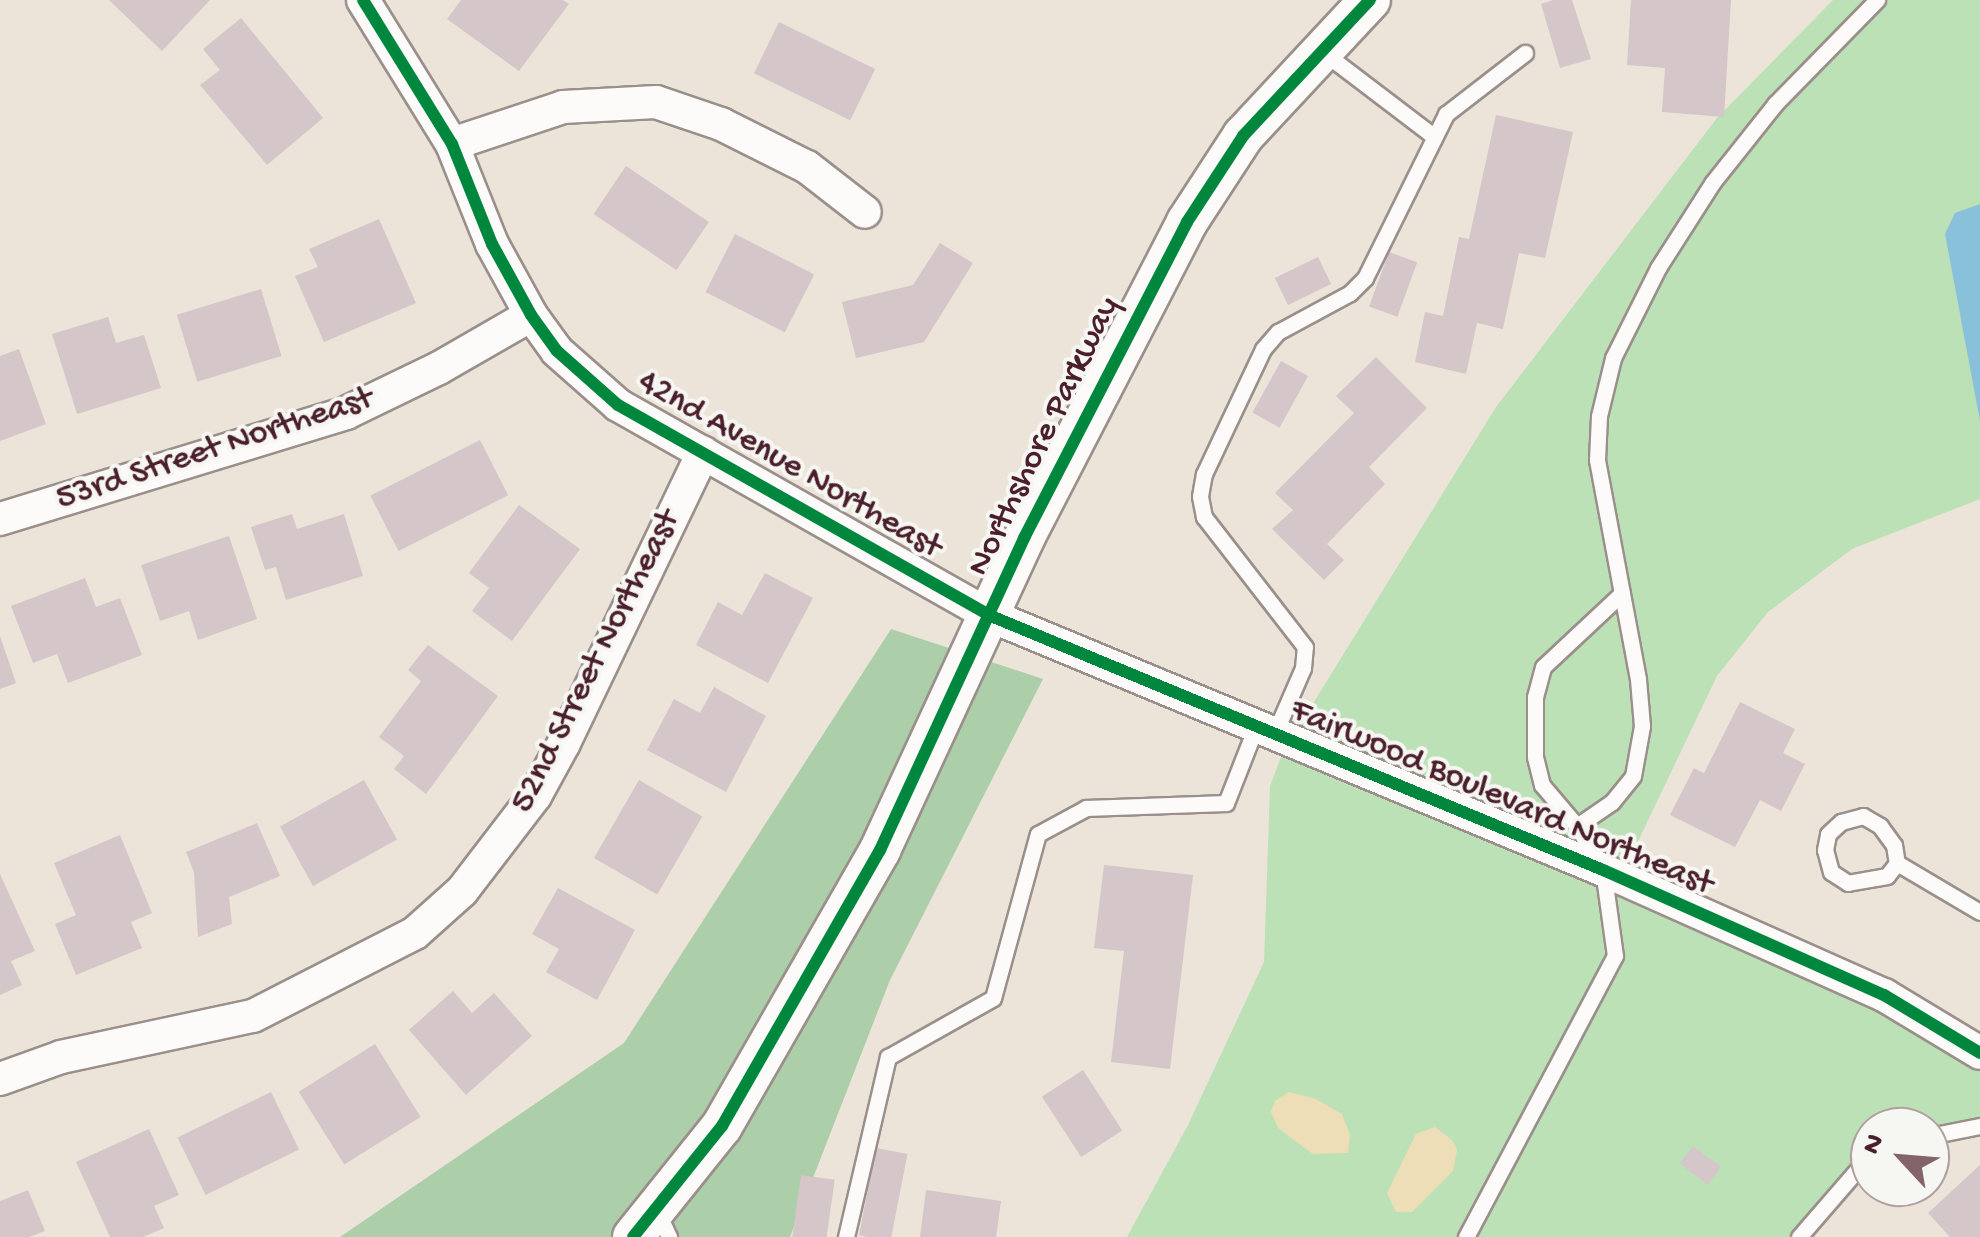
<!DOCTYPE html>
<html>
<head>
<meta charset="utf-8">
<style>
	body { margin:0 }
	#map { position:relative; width:1980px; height:1237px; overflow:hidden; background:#ece4d8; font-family:"Gochi Hand",sans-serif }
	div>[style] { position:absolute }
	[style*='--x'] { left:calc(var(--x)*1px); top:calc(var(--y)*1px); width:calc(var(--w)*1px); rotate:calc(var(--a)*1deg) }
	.green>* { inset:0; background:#bce1b6 }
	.forest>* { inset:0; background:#accfa9 }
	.sand>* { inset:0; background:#eddeb8 }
	.water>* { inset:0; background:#89c1da }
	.building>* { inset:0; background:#d4c6c9; transform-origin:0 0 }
	.roads { filter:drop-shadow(2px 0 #9a8f8b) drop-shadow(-2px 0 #9a8f8b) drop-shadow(0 2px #9a8f8b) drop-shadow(0 -2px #9a8f8b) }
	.service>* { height:15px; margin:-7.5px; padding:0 7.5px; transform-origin:7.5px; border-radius:7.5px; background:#fcfbf9 }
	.minor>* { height:32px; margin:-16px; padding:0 16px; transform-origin:16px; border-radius:16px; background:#fcfbf9 }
	.tertiary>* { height:40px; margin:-20px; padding:0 20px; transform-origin:20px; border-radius:20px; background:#fcfbf9 }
	.cycleway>* { height:12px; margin:-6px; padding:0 6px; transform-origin:6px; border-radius:6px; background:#00873e }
	span { translate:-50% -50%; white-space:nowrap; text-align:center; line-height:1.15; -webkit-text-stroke:8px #f6f6f2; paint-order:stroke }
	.street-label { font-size:35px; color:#4a1f2b }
	.north { position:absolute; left:1850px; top:1107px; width:100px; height:100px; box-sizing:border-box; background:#f6f6f2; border:2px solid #b1a0a2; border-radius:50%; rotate:296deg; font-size:28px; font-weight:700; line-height:40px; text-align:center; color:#4a1f2b }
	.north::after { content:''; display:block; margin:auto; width:35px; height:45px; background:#836468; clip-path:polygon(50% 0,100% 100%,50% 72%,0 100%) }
</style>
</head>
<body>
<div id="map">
	<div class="green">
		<div style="clip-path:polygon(1833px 0,1980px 0,1980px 499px,1852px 549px,1768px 612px,1717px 676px,1621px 877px,1980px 1053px,1980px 1126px,1930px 1136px,1930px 1127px,1870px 1127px,1870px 1168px,1840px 1195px,1814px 1237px,1127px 1237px,1188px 1125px,1264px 962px,1270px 786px,1283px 752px,1496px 407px,1717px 118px)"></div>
	</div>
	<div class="forest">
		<div style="clip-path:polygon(891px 629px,1043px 679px,890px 980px,790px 1237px,340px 1237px,624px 1043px)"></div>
	</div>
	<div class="sand">
		<div style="clip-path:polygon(1289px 1092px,1316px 1099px,1342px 1114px,1350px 1135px,1348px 1153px,1313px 1154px,1278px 1128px,1271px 1112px,1275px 1101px)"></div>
		<div style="clip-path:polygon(1435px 1127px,1452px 1140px,1457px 1150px,1453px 1171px,1412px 1212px,1396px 1212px,1387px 1193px,1416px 1134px)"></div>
	</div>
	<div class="water">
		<div style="clip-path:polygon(1980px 204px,1980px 421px,1945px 234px,1955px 213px)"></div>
	</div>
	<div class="building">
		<div style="clip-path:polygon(109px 0,210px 0,162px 51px)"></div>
		<div style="clip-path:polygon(461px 0,563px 0,569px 4px,519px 71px,447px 19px)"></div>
		<div style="clip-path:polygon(1553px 0,1572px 0,1591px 59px,1560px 68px,1541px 4px)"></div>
		<div style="clip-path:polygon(1631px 0,1731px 0,1724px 117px,1662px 112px,1665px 68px,1627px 65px)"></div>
		<div style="clip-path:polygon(241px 18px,323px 118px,267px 165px,200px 85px,220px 70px,203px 49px)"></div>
		<div style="left:779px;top:22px;width:107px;height:57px;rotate:26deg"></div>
		<div style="clip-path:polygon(1496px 115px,1573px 132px,1545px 258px,1519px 253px,1503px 329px,1477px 323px,1466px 374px,1415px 362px,1425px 312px,1443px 316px,1459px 237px,1469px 239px)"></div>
		<div style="left:626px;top:166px;width:100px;height:58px;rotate:34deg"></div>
		<div style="clip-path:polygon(379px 219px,416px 303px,324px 342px,295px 276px,318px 267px,309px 249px)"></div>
		<div style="left:735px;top:234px;width:89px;height:65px;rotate:27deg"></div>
		<div style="clip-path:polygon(940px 243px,973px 263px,924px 342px,856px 358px,842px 302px,913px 285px)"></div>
		<div style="left:1389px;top:252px;width:30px;height:58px;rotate:20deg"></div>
		<div style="left:1318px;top:257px;width:30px;height:48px;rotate:64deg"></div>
		<div style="left:261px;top:289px;width:70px;height:88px;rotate:73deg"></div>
		<div style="clip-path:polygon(108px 317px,116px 343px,144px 335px,161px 388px,77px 414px,52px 334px)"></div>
		<div style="clip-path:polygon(19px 349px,46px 424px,0 441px,0 356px)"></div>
		<div style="clip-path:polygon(1376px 357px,1427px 408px,1369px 467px,1385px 484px,1327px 544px,1344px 560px,1324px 580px,1272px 529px,1293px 510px,1275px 493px,1354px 413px,1336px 396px)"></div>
		<div style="left:1281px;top:361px;width:31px;height:59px;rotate:29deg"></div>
		<div style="left:480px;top:440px;width:62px;height:123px;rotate:63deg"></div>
		<div style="clip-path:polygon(519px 505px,580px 549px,512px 641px,472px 611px,489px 588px,469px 573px)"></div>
		<div style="clip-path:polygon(292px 514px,297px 529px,344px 514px,363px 576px,286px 600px,276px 567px,265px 570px,251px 527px)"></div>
		<div style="clip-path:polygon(229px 536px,257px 619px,198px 640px,189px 611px,160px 621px,141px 565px)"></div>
		<div style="clip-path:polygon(765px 573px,813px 598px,768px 683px,696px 645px,718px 602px,742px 615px)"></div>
		<div style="clip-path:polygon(85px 578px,96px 607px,120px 598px,142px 655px,68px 683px,57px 654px,33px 663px,11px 606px)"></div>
		<div style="clip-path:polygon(0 636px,16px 683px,0 689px)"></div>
		<div style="clip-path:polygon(428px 645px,498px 696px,426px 794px,394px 769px,404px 756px,379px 737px,421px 681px,408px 670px)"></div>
		<div style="clip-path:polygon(714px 687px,766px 716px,726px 792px,647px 750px,674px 699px,700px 713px)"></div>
		<div style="clip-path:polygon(1740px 702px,1795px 729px,1783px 753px,1805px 764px,1781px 811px,1760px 800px,1735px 847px,1670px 815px,1694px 768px,1704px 773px)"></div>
		<div style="left:364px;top:780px;width:68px;height:96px;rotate:61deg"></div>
		<div style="left:639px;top:780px;width:73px;height:90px;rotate:30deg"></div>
		<div style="clip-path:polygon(257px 823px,280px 876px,229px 897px,232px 924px,198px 937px,194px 872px,186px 852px)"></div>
		<div style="clip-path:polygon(120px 835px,152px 913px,131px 922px,142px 948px,76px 975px,55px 924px,76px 915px,54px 863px)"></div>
		<div style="clip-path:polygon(1104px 865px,1193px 875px,1170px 1069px,1111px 1062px,1124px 951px,1094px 948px)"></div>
		<div style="clip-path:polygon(0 874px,35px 951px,11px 961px,22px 985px,0 995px)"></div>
		<div style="clip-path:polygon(558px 888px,635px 930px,597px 1000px,546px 972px,559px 949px,532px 934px)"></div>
		<div style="clip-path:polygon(453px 991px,472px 1013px,494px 993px,532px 1036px,466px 1095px,409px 1030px)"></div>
		<div style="left:375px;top:1044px;width:86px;height:90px;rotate:58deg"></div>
		<div style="left:1083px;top:1070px;width:72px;height:49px;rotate:57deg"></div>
		<div style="left:271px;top:1092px;width:64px;height:104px;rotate:64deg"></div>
		<div style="clip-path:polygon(149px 1129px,179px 1195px,154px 1206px,164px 1228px,143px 1237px,110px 1237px,76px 1162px)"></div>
		<div style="left:1693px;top:1146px;width:35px;height:22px;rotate:37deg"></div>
		<div style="left:876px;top:1148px;width:32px;height:89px;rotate:11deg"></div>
		<div style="clip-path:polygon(1980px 1165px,1980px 1237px,1950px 1237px,1928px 1213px)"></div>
		<div style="left:801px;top:1175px;width:34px;height:63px;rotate:8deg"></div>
		<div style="clip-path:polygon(28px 1190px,45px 1231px,29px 1237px,0 1237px,0 1201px)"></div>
		<div style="clip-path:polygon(926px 1190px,1001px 1201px,996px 1237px,920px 1237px)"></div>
	</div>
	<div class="roads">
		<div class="service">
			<div style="--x:1323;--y:52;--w:137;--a:37.3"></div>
			<div style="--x:1273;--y:737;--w:75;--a:-66.5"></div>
			<div style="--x:1303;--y:668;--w:21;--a:-85"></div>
			<div style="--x:1305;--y:647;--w:165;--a:-127.8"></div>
			<div style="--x:1204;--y:517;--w:21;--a:-101"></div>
			<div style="--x:1200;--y:496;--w:22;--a:-80"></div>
			<div style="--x:1204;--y:474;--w:138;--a:-64.7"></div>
			<div style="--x:1263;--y:349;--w:23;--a:-49"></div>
			<div style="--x:1278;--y:332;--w:82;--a:-28.4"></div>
			<div style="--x:1350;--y:293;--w:21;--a:-45"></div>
			<div style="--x:1365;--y:278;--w:183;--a:-63.7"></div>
			<div style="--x:1446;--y:114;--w:100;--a:-37.7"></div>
			<div style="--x:1577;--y:826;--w:54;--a:-130.5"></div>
			<div style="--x:1542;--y:785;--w:29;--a:-104"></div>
			<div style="--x:1535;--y:757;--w:60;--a:-90"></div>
			<div style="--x:1535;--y:697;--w:31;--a:-75"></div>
			<div style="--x:1543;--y:667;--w:108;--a:-43.1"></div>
			<div style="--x:1897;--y:863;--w:16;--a:128"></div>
			<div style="--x:1887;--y:876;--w:40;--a:170"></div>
			<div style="--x:1848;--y:883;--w:20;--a:-147"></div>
			<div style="--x:1831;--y:872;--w:23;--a:-105"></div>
			<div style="--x:1825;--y:850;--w:16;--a:-79"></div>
			<div style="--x:1828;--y:834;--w:18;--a:-43"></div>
			<div style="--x:1841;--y:822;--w:23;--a:-15"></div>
			<div style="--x:1863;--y:816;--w:20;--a:30"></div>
			<div style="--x:1880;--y:826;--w:24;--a:54"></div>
			<div style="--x:1894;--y:845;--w:18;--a:81"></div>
			<div style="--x:1897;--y:863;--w:96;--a:30.6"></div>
			<div style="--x:1930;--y:1136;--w:51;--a:-11.3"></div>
			<div style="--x:657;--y:1211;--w:29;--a:65"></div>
			<div style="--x:846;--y:1237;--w:185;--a:-76.9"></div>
			<div style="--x:888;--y:1057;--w:120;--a:-29.3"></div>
			<div style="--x:993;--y:998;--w:170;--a:-74.7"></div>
			<div style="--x:1038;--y:834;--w:55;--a:-28.4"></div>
			<div style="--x:1086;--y:808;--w:140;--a:-2"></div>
			<div style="--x:1226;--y:803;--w:79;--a:-68.6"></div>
			<div style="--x:1466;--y:1237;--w:318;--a:-62.1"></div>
			<div style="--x:1615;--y:956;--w:87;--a:-97.9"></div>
			<div style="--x:1603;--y:870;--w:51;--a:-120.6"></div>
			<div style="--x:1577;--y:826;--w:42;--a:-34.4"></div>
			<div style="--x:1612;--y:802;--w:33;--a:-51"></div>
			<div style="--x:1633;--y:776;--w:51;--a:-79.8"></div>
			<div style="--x:1642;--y:726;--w:47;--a:-94.9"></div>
			<div style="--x:1638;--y:679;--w:223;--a:-100.6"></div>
			<div style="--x:1597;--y:460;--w:44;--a:-87.4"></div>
			<div style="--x:1599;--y:416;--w:60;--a:-76.4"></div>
			<div style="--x:1613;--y:358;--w:101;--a:-63.4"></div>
			<div style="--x:1658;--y:268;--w:102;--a:-57.4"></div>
			<div style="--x:1713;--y:182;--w:100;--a:-51.5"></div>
			<div style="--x:1775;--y:104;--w:146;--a:-45.6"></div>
			<div style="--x:1799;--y:1237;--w:108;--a:-49.1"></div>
		</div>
		<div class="minor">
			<div style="--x:363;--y:0;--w:169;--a:58.3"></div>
			<div style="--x:452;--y:144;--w:108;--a:68.2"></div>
			<div style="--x:492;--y:244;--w:81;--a:61.2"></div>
			<div style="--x:531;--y:315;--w:44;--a:54.2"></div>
			<div style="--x:557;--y:351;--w:81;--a:41.5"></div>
			<div style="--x:618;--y:405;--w:429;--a:29.5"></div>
			<div style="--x:991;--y:616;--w:663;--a:22.54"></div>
			<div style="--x:1603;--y:870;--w:308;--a:24"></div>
			<div style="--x:1884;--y:995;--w:112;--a:31.1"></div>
			<div style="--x:452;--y:144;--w:117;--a:-18.4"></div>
			<div style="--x:563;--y:107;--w:93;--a:-3.1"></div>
			<div style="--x:656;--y:102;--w:69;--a:18.7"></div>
			<div style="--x:721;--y:124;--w:96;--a:26.6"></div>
			<div style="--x:807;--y:167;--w:73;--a:37.8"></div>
			<div style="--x:0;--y:519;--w:362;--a:-17"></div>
			<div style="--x:346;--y:413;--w:103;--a:-25.8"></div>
			<div style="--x:439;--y:368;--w:106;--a:-29.9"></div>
			<div style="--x:0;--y:1079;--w:65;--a:-19.8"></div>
			<div style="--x:61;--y:1057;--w:196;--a:-12.1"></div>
			<div style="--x:253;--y:1016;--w:182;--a:-27.1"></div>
			<div style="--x:415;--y:933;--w:63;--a:-41.8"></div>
			<div style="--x:462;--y:891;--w:120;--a:-52.5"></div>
			<div style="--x:535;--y:796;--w:60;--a:-61.3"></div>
			<div style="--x:564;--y:743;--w:322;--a:-64.4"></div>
		</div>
		<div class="tertiary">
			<div style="--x:633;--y:1237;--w:142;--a:-51.3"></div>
			<div style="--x:722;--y:1126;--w:318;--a:-60.2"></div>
			<div style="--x:880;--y:850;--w:344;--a:-65.2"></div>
			<div style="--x:1024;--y:538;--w:356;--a:-62.7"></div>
			<div style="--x:1187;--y:222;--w:103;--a:-56.9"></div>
			<div style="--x:1243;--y:136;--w:186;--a:-47"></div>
		</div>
	</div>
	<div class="cycleway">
		<div style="--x:363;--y:0;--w:169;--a:58.3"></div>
		<div style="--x:452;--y:144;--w:108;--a:68.2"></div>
		<div style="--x:492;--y:244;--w:81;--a:61.2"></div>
		<div style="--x:531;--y:315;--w:44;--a:54.2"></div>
		<div style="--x:557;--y:351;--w:81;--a:41.5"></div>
		<div style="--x:618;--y:405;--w:429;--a:29.5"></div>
		<div style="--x:991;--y:616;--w:663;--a:22.54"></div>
		<div style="--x:1603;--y:870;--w:308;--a:24"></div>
		<div style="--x:1884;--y:995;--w:112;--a:31.1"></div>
		<div style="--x:633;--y:1237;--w:142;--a:-51.3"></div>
		<div style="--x:722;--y:1126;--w:318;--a:-60.2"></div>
		<div style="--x:880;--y:850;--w:344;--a:-65.2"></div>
		<div style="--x:1024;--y:538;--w:356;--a:-62.7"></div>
		<div style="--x:1187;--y:222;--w:103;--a:-56.9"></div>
		<div style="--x:1243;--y:136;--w:186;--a:-47"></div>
	</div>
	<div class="street-label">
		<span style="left:1045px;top:437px;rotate:-64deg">Northshore Parkway</span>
		<span style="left:215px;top:450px;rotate:-18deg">53rd Street Northeast</span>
		<span style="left:789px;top:466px;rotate:30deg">42nd Avenue Northeast</span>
		<span style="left:597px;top:662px;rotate:-63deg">52nd Street Northeast</span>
		<span style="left:1501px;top:799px;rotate:23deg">Fairwood Boulevard Northeast</span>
	</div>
	<div class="north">N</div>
</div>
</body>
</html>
